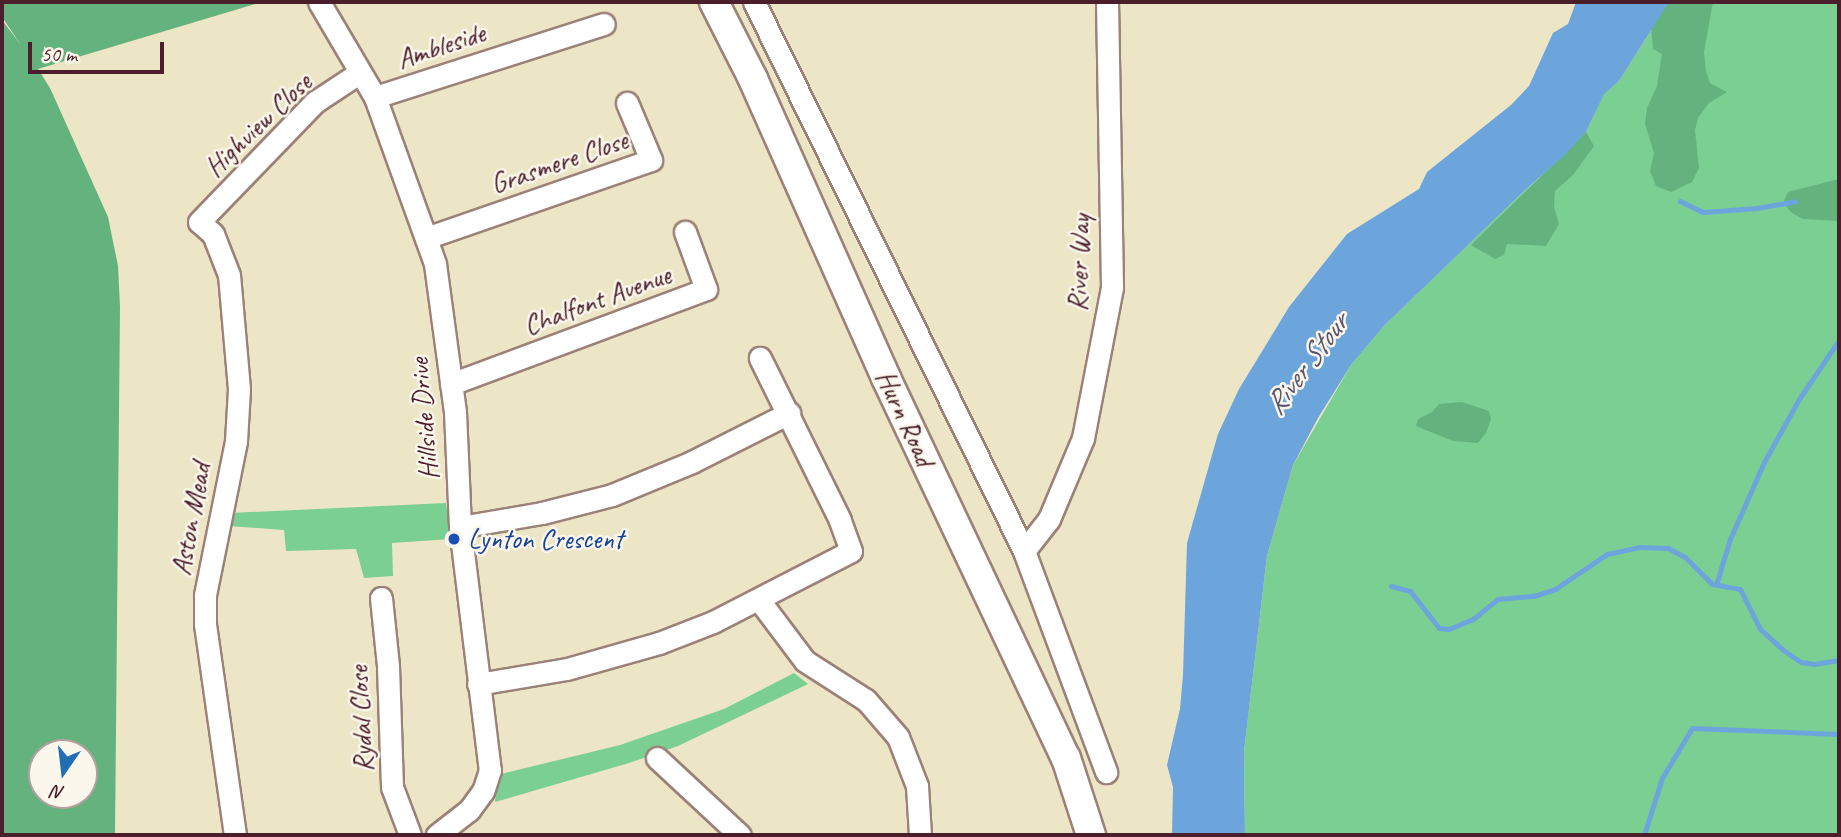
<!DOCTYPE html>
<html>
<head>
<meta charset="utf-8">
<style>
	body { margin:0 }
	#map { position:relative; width:1841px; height:837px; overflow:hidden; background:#ece5c6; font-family:Caveat,sans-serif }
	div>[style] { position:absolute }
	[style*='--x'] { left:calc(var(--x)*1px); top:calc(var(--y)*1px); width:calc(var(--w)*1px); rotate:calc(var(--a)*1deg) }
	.green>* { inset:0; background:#7bcf93 }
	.forest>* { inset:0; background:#64b27d }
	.water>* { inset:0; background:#6ca5db }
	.stream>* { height:5px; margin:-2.5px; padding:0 2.5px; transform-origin:2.5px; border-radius:2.5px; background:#6ca5db }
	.roads { filter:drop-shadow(2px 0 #9b8278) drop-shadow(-2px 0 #9b8278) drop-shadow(0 2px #9b8278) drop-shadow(0 -2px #9b8278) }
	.minor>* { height:21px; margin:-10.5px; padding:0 10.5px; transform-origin:10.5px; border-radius:10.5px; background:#fff }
	.major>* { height:28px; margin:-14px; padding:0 14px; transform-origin:14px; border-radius:14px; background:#fff }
	.dots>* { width:19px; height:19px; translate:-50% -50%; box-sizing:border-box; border:4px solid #fbf7ec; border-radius:50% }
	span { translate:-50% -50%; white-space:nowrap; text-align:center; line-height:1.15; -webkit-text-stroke:5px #fbf7ec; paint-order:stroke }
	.street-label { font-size:28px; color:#4a1f2b }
	.transit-label { font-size:28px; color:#164399 }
	.left { translate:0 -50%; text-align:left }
	.water-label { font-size:30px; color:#585571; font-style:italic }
	.frame { position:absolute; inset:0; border:4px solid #4a1f2b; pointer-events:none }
	.north { position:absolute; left:28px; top:739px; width:70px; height:70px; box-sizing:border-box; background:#fbf7ec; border:2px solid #b4a19f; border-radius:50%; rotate:194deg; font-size:19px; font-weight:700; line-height:28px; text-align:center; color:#4a1f2b }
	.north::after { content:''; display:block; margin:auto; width:24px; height:32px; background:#1f6fb2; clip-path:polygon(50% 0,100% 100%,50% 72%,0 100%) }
	.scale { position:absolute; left:28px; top:42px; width:136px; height:32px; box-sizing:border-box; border:4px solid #4a1f2b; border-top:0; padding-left:9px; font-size:21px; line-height:24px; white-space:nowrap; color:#4a1f2b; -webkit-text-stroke:5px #fbf7ec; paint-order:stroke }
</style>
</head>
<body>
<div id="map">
	<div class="green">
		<div style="clip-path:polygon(1669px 2px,1839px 2px,1839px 835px,1245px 835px,1244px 752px,1267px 556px,1293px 465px,1351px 365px,1384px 326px,1524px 191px,1564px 157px,1586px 132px,1604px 93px,1619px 81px)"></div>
		<div style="clip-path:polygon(446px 503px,451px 539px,392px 543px,393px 576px,364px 578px,356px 549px,286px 551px,284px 530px,228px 526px,231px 513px)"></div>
		<div style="clip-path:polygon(794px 673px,808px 684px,678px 746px,629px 763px,495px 802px,497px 775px,620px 745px,724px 709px)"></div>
	</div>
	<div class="forest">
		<div style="clip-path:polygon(evenodd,2px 2px,262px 2px,38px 69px,50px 88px,108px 217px,118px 266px,120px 307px,115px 835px,2px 835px,2px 20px,21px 45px,2px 17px,2px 2px,84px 753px,84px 795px,42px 795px,42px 753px,84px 753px)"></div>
		<div style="clip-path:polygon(1669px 2px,1713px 2px,1704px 52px,1706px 71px,1710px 83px,1727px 92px,1709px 103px,1698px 118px,1695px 130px,1699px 168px,1692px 182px,1671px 192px,1656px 186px,1650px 171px,1654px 153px,1645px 124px,1647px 108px,1657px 86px,1662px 54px,1653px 49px,1651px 26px)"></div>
		<div style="clip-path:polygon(1586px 132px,1594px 146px,1573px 175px,1555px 191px,1554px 207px,1559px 224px,1546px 246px,1507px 244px,1504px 255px,1495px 259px,1471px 245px)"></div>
		<div style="clip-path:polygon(1839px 179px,1839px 221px,1803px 219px,1792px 213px,1783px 203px,1788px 192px)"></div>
		<div style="clip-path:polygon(1462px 402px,1489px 411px,1491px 419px,1486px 433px,1478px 443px,1453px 441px,1416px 426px,1418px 419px,1432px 412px,1439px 404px)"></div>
	</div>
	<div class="water">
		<div style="clip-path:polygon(1576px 2px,1669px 2px,1619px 81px,1604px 94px,1586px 132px,1564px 156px,1524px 191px,1384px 326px,1351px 365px,1318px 418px,1293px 465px,1267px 556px,1244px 752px,1245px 835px,1172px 835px,1173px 787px,1167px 765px,1180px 709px,1183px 675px,1187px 543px,1218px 434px,1239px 389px,1289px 307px,1347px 234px,1419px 189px,1427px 172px,1511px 105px,1529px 86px,1553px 33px,1568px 24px)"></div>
	</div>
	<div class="stream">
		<div style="--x:1680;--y:201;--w:25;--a:26"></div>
		<div style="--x:1703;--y:212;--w:54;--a:-4.2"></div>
		<div style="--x:1757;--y:208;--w:39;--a:-10"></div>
		<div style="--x:1716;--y:585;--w:48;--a:-73.1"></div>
		<div style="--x:1730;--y:539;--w:84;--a:-66.2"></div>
		<div style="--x:1764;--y:462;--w:72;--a:-60.9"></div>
		<div style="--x:1799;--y:399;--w:71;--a:-55.9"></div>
		<div style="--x:1391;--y:586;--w:20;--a:15"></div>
		<div style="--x:1410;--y:591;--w:47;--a:51.9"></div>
		<div style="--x:1439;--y:628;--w:10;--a:6"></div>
		<div style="--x:1449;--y:629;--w:26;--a:-23"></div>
		<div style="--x:1473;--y:619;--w:32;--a:-39"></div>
		<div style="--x:1498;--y:599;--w:36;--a:-5"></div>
		<div style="--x:1534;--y:596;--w:22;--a:-18"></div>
		<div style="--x:1555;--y:589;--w:63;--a:-33.9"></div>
		<div style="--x:1607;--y:554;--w:33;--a:-12"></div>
		<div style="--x:1639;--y:547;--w:29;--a:2"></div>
		<div style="--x:1668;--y:548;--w:19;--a:28"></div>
		<div style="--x:1685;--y:557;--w:38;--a:45"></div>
		<div style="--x:1712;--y:584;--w:28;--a:10"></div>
		<div style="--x:1740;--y:589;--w:45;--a:63.4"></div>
		<div style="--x:1760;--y:629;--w:31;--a:42"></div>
		<div style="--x:1783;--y:650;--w:22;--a:34"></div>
		<div style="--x:1801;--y:662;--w:13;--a:9"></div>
		<div style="--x:1814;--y:664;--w:25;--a:-9"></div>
		<div style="--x:1644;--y:835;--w:60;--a:-72.5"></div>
		<div style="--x:1662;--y:778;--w:58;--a:-59"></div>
		<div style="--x:1692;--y:728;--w:147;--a:2.3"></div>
	</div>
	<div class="roads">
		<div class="minor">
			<div style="--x:319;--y:2;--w:110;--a:59.5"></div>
			<div style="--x:375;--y:97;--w:177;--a:70.2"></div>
			<div style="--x:435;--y:264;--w:149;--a:82.3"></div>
			<div style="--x:455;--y:412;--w:115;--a:87.5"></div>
			<div style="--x:460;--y:527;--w:245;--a:83"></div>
			<div style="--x:490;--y:770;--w:22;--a:108"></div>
			<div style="--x:483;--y:791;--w:24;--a:126"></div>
			<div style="--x:469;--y:810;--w:41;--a:142"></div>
			<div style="--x:754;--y:2;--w:612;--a:63.81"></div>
			<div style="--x:1024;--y:551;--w:236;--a:69.6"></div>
			<div style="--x:375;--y:97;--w:240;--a:-17.7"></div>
			<div style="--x:426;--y:238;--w:238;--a:-19.1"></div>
			<div style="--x:651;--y:160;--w:62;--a:-112.8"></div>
			<div style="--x:451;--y:384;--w:272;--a:-20.4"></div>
			<div style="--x:706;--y:289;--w:61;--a:-110.2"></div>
			<div style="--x:460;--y:527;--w:83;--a:-9.7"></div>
			<div style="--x:542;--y:513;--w:72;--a:-14.4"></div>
			<div style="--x:612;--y:495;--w:87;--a:-22.4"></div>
			<div style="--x:692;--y:462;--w:109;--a:-26.8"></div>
			<div style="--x:1024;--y:551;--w:41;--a:-52"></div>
			<div style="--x:1049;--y:519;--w:88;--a:-67.2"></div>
			<div style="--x:1083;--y:438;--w:154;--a:-79.1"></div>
			<div style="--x:1112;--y:287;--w:285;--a:-91"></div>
			<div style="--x:381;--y:598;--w:68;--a:84.1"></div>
			<div style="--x:388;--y:666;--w:121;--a:88.1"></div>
			<div style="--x:392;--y:787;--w:51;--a:69.4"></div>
			<div style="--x:759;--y:600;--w:76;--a:53"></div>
			<div style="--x:805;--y:661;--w:72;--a:32.6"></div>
			<div style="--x:866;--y:700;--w:49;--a:49.1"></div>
			<div style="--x:898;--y:737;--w:53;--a:68.8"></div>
			<div style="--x:917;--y:786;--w:49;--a:86.5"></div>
			<div style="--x:478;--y:684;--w:90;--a:-9.6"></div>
			<div style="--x:567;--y:669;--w:96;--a:-15.8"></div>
			<div style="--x:659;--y:643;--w:58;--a:-21.3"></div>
			<div style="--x:713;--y:622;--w:155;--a:-27.2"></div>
			<div style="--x:851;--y:551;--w:33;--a:-110"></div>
			<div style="--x:840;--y:520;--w:181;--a:-116.3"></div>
			<div style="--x:657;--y:758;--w:113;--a:42.9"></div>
			<div style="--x:235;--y:835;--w:213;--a:-98.1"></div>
			<div style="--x:205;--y:624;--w:29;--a:-90"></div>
			<div style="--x:205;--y:595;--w:157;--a:-78.6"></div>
			<div style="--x:236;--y:441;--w:52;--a:-86.7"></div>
			<div style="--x:239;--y:389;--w:114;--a:-95"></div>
			<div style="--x:229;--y:275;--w:44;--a:-111.3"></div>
			<div style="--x:213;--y:234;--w:18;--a:-139"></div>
			<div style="--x:199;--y:222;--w:167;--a:-46"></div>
			<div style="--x:315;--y:102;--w:53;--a:-33.4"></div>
		</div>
		<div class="major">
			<div style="--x:714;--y:2;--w:86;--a:63.1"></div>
			<div style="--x:753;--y:79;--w:327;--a:66"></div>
			<div style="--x:886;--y:378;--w:420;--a:64.7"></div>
			<div style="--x:1066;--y:758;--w:81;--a:72"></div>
		</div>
	</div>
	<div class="dots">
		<div style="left:454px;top:539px;background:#1a4fb4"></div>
	</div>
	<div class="street-label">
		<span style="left:441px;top:46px;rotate:-18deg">Ambleside</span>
		<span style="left:258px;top:125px;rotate:-44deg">Highview Close</span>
		<span style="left:559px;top:162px;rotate:-19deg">Grasmere Close</span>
		<span style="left:1079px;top:263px;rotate:-88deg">River Way</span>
		<span style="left:597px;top:300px;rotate:-20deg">Chalfont Avenue</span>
		<span style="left:905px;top:418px;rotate:65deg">Hurn Road</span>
		<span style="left:424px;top:419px;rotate:-95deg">Hillside Drive</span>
		<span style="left:191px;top:519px;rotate:-79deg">Aston Mead</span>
		<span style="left:361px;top:719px;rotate:-93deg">Rydal Close</span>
	</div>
	<div class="transit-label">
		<span class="left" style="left:468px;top:539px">Lynton Crescent</span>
	</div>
	<div class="water-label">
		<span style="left:1306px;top:364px;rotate:-53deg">River Stour</span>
	</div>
	<div class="frame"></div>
	<div class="north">N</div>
	<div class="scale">50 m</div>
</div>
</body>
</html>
